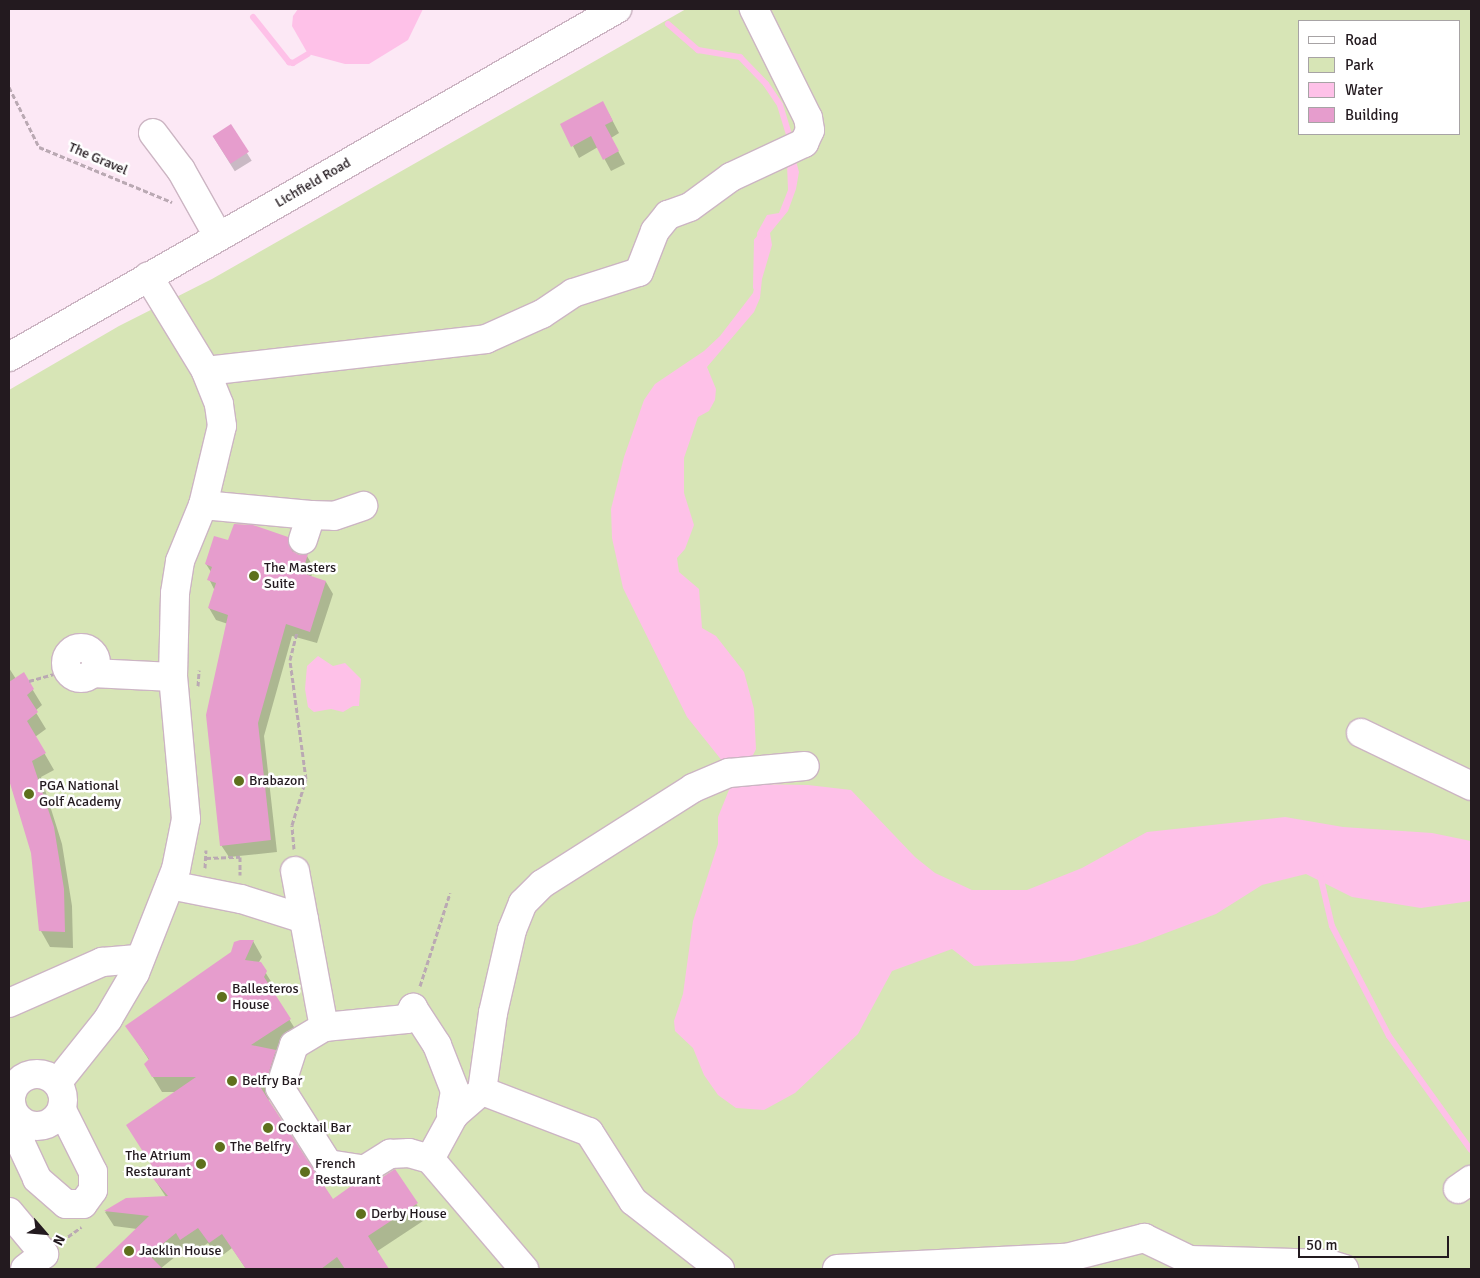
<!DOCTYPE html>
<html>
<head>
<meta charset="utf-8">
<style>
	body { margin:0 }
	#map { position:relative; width:1480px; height:1278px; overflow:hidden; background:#fce8f5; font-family:Signika,sans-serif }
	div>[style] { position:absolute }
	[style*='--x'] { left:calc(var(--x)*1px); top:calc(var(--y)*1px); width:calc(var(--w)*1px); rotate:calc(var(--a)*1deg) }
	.green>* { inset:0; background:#d7e5b6 }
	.water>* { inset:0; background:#fec1e8 }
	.shadow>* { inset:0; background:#0003; transform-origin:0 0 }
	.stream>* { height:6px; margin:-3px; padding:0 3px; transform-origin:3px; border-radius:3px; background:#fec1e8 }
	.building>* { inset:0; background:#e69dcd; transform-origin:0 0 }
	.path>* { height:3px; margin-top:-1.5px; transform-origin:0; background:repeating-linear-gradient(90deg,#baa9b3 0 5px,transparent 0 7.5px) }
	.roads { filter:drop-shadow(1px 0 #ccb5c3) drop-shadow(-1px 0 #ccb5c3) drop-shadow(0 1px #ccb5c3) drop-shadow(0 -1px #ccb5c3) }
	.minor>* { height:28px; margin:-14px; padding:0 14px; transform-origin:14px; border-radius:14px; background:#fff }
	.minor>.ring { margin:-14px; padding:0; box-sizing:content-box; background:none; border:28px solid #fff; border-radius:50% }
	.highway>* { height:28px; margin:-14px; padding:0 14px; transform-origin:14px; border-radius:14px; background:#fff }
	.dots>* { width:14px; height:14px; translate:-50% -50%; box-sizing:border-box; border:2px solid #fff; border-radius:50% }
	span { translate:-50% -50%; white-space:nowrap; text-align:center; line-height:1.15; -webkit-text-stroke:5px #fff; paint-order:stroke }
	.street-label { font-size:14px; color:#231a1f }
	.poi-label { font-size:14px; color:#231a1f }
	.left { translate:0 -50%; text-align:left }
	.right { translate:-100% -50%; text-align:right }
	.frame { position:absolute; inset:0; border:10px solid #231a1f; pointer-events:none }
	.legend { position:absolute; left:1298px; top:20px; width:162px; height:115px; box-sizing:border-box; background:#fff; border:1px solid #a7a3a5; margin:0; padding:6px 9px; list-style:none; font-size:15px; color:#231a1f }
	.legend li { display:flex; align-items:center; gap:10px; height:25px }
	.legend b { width:25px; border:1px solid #a7a3a5 }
	.north { position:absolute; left:20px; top:1208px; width:50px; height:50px; -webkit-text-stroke:4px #fff; paint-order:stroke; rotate:117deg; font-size:14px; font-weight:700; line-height:20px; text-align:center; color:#231a1f }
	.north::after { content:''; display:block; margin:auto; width:18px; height:22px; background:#231a1f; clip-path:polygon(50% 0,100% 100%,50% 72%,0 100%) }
	.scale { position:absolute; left:1298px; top:1236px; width:151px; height:22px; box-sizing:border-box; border:2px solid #231a1f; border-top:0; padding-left:6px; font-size:15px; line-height:18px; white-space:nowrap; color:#231a1f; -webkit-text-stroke:4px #fff; paint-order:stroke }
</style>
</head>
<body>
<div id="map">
	<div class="green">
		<div style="clip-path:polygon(evenodd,686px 9px,1471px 9px,1471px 1269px,9px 1269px,9px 390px,119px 326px,212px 279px,686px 9px,1299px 21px,1459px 21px,1459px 134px,1299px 134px,1299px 21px)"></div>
	</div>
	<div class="water">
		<div style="clip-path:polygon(298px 9px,423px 9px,408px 40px,369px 64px,345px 64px,308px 54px,292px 26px,293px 16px)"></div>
		<div style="clip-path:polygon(796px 161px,799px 172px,796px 189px,788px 211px,770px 233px,772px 245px,762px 279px,760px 298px,754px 312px,707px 367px,716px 389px,715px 400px,709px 411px,698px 417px,684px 458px,684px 493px,694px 525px,685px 549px,677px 558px,679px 572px,699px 589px,702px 628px,716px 636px,744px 672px,754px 709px,756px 749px,751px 759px,752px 784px,808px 785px,851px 790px,915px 857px,935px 873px,972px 890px,1027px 890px,1082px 868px,1147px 832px,1285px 817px,1343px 827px,1432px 833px,1471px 841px,1471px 901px,1421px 908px,1352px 897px,1306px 874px,1262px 885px,1216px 914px,1137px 944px,1073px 961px,974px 966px,952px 949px,892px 971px,858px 1034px,795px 1093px,764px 1110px,736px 1108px,718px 1095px,704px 1075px,693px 1048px,675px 1031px,674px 1021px,683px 994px,693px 921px,718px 844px,718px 817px,731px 785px,723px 762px,687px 717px,623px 588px,612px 538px,611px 509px,624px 457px,644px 400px,655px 384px,704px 351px,720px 336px,753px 293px,759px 266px,757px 233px,767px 215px,779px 213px,788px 190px,787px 164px)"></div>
		<div style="clip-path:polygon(318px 656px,333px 666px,345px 663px,361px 679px,359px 706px,353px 706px,343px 712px,331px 709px,314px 712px,308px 707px,305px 689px,307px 666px)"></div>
	</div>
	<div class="shadow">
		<div style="clip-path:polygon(609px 114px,619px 133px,611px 138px,625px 164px,611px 171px,598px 147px,579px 158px,573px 146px)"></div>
		<div style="left:230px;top:126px;width:41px;height:20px;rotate:58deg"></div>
		<div style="clip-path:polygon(287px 538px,295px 554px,307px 556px,314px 568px,311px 577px,326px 582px,333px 594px,317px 643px,292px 636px,264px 736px,277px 852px,229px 857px,221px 845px,228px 624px,216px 620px,209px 608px,215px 591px,209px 579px,211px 572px,206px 564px,229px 542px)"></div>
		<div style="clip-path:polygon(9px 668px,16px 679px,23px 674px,42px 705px,35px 711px,46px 729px,35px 737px,54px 770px,41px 777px,62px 844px,72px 906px,73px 948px,50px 947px,41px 931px,32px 853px,9px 778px)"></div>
		<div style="clip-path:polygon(253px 941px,262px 957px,259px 962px,275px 988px,272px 992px,299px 1035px,275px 1051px,284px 1066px,275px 1094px,268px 1100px,333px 1201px,372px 1185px,395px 1171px,426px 1219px,376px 1252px,387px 1269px,246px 1269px,232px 1248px,219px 1258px,208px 1243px,190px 1255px,186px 1248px,160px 1269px,96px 1269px,137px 1229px,114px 1226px,105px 1212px,126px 1199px,166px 1197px,151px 1174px,155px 1170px,176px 1092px,162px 1092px,145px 1064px,149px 1060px,127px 1026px)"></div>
	</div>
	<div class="stream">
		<div style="--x:253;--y:17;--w:58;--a:51.3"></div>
		<div style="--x:289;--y:62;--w:4;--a:14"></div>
		<div style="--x:293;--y:63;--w:17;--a:-31"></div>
		<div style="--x:668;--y:24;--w:40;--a:41"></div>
		<div style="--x:698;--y:50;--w:43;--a:9.5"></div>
		<div style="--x:740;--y:57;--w:37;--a:46"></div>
		<div style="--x:766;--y:84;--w:25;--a:56"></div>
		<div style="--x:780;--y:105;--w:39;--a:73"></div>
		<div style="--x:756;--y:287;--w:46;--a:-88.8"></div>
		<div style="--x:757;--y:241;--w:10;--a:-53"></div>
		<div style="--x:1320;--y:875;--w:52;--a:76.8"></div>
		<div style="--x:1332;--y:926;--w:124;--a:62.6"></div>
		<div style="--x:1389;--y:1036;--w:140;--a:54.3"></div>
	</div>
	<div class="building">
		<div style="clip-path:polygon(603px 101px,613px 121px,605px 125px,619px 151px,603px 160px,591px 136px,571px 147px,560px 124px)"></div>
		<div style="left:231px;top:124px;width:33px;height:22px;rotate:57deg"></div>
		<div style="clip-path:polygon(234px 524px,253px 525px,288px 537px,292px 551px,299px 555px,308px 554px,302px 573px,326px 581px,310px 632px,286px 624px,258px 723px,271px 840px,220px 846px,206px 715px,228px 615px,208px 608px,216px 583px,207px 580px,212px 567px,205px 564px,214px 536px,228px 540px)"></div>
		<div style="clip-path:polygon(24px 672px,34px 689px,27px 695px,38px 712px,27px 721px,46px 753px,32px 761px,54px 827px,64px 889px,65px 932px,39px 931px,31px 853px,9px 780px,9px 682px)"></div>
		<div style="clip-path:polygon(240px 940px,254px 940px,245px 960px,261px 962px,267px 971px,264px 977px,291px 1019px,251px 1045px,276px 1050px,267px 1078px,259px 1085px,315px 1172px,333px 1199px,354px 1184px,372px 1184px,395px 1169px,418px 1203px,368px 1236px,389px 1269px,345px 1269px,337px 1257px,321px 1269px,246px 1269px,222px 1234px,209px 1243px,198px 1228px,180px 1240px,176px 1233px,149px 1255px,163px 1269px,94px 1269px,149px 1216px,104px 1211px,126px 1198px,168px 1196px,149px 1174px,154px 1169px,126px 1125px,196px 1077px,152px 1077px,144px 1064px,149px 1059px,125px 1026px,231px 952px,234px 942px)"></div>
	</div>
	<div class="path">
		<div style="--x:9;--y:87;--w:67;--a:63.4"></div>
		<div style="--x:39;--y:147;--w:144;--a:22.5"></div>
		<div style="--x:29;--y:681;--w:41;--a:-15.8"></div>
		<div style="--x:198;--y:686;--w:16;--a:-86"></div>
		<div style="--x:294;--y:849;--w:24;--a:-95"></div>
		<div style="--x:292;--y:825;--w:48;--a:-73.1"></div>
		<div style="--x:306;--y:779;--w:120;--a:-97.7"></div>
		<div style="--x:290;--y:660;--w:30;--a:-76"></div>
		<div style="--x:206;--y:858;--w:34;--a:-2"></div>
		<div style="--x:240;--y:857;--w:18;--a:90"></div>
		<div style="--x:205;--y:868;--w:18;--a:-87"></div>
		<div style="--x:420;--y:986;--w:98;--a:-72.1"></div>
		<div style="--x:62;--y:1241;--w:24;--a:-36"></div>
	</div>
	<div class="roads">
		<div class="minor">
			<div style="--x:153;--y:133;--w:46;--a:52.9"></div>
			<div style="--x:181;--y:170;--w:76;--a:60.7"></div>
			<div style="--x:206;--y:371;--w:282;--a:-6.5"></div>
			<div style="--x:486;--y:339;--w:61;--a:-24.1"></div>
			<div style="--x:542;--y:314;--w:37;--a:-34"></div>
			<div style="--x:573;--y:293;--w:69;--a:-17.7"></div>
			<div style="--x:639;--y:272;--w:44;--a:-68.7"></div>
			<div style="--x:655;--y:231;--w:21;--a:-51"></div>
			<div style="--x:668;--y:215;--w:23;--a:-20"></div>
			<div style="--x:690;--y:207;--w:51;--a:-36.2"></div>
			<div style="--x:731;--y:177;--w:81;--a:-25"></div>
			<div style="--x:804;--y:143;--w:14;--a:-65"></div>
			<div style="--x:810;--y:130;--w:12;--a:-99"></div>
			<div style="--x:808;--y:118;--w:122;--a:-116.4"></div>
			<div style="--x:203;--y:505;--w:108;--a:5.3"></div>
			<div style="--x:311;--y:515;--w:26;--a:108"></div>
			<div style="--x:311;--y:515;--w:23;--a:2"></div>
			<div style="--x:334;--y:516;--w:31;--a:-19"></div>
			<div class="ring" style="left:66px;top:648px;width:2px;height:2px"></div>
			<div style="--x:92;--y:673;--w:81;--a:2.8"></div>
			<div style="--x:1361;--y:733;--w:122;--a:25.7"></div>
			<div style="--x:295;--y:871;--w:159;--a:79.5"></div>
			<div style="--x:324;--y:1027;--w:83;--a:-5.5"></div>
			<div style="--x:407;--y:1019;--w:13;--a:-61"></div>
			<div style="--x:413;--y:1008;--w:44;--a:57"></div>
			<div style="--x:437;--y:1045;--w:49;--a:68.6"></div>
			<div style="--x:455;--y:1091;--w:22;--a:100"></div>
			<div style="--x:451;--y:1113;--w:4;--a:34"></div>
			<div style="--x:454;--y:1115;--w:37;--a:-41"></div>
			<div style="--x:170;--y:885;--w:72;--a:11.2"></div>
			<div style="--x:241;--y:899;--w:66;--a:17.6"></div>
			<div style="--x:9;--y:1003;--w:102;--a:-23.8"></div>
			<div style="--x:102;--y:962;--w:38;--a:-5"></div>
			<div style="--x:324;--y:1027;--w:35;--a:149"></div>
			<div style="--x:294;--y:1045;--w:45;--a:108"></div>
			<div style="--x:280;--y:1088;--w:90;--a:57.7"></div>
			<div style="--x:328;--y:1164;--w:36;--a:9"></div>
			<div style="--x:364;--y:1170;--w:31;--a:-32"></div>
			<div style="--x:390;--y:1154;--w:19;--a:-3"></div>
			<div style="--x:409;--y:1153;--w:22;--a:16"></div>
			<div style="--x:430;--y:1159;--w:50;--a:-61.4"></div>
			<div class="ring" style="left:11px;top:1074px;width:24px;height:24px"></div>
			<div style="--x:57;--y:1083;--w:82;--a:-51.4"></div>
			<div style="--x:108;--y:1019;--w:53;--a:-59.6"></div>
			<div style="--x:135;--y:973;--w:112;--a:-68.5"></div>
			<div style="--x:176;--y:869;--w:51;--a:-78.7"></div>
			<div style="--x:186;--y:819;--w:143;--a:-95.2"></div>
			<div style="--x:173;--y:677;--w:84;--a:-88.6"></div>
			<div style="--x:175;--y:593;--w:32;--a:-81"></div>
			<div style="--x:180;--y:561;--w:61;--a:-67.7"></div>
			<div style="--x:203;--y:505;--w:81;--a:-76.5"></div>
			<div style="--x:222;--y:426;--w:22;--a:-98"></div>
			<div style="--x:219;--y:404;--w:35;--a:-112"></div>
			<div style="--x:206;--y:371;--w:111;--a:-121.4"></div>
			<div style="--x:28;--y:1125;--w:14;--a:126"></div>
			<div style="--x:20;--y:1136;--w:8;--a:83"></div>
			<div style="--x:21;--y:1144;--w:38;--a:65"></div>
			<div style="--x:37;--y:1179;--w:38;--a:41"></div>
			<div style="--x:66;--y:1204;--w:17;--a:0"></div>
			<div style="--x:83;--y:1204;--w:17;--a:-54"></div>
			<div style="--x:93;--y:1190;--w:18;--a:-90"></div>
			<div style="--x:93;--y:1172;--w:69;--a:-116.6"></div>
			<div style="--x:430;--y:1159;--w:145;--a:49.5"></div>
			<div style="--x:1458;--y:1189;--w:16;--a:-35"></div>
			<div style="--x:9;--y:1212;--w:55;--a:50.2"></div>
			<div style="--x:44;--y:1254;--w:24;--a:142"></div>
			<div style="--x:720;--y:1269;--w:110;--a:-142"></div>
			<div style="--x:633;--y:1201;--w:82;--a:-122.5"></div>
			<div style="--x:589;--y:1132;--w:115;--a:-159"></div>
			<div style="--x:482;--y:1091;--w:79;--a:-82"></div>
			<div style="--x:493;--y:1013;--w:85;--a:-77.1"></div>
			<div style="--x:512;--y:930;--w:29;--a:-68"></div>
			<div style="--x:523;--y:903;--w:27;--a:-45"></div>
			<div style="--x:542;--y:884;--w:179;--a:-32.4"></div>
			<div style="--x:693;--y:788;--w:39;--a:-23"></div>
			<div style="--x:729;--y:773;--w:76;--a:-5.3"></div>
			<div style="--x:837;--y:1269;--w:229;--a:-2.8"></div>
			<div style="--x:1066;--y:1258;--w:81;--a:-14.4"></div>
			<div style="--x:1144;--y:1238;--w:51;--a:25.6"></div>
			<div style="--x:1190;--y:1260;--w:138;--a:1.7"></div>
			<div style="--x:1328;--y:1264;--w:17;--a:17"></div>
		</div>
		<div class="highway">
			<div style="--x:9;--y:357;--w:701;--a:-29.79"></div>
		</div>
	</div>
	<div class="dots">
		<div style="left:254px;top:576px;background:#5e701d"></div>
		<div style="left:239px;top:781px;background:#5e701d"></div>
		<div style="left:29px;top:794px;background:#5e701d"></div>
		<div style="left:222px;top:997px;background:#5e701d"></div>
		<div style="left:232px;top:1081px;background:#5e701d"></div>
		<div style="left:268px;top:1128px;background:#5e701d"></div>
		<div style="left:220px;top:1147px;background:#5e701d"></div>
		<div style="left:201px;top:1164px;background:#5e701d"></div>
		<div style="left:305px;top:1172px;background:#5e701d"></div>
		<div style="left:361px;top:1214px;background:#5e701d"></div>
		<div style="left:129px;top:1251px;background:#5e701d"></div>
	</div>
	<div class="street-label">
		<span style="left:98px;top:159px;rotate:23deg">The Gravel</span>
		<span style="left:313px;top:183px;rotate:-30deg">Lichfield Road</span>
	</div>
	<div class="poi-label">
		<span class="left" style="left:264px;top:576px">The Masters<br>Suite</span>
		<span class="left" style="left:249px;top:781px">Brabazon</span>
		<span class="left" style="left:39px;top:794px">PGA National<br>Golf Academy</span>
		<span class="left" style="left:232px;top:997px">Ballesteros<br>House</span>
		<span class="left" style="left:242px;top:1081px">Belfry Bar</span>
		<span class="left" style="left:278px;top:1128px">Cocktail Bar</span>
		<span class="left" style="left:230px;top:1147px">The Belfry</span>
		<span class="right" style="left:191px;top:1164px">The Atrium<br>Restaurant</span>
		<span class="left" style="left:315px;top:1172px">French<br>Restaurant</span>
		<span class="left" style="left:371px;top:1214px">Derby House</span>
		<span class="left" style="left:139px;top:1251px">Jacklin House</span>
	</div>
	<div class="frame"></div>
	<ul class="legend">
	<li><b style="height:6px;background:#fff"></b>Road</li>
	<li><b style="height:14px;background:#d7e5b6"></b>Park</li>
	<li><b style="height:14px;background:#fec1e8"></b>Water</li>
	<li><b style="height:14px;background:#e69dcd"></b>Building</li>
	</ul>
	<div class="north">N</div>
	<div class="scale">50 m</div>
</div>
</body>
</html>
